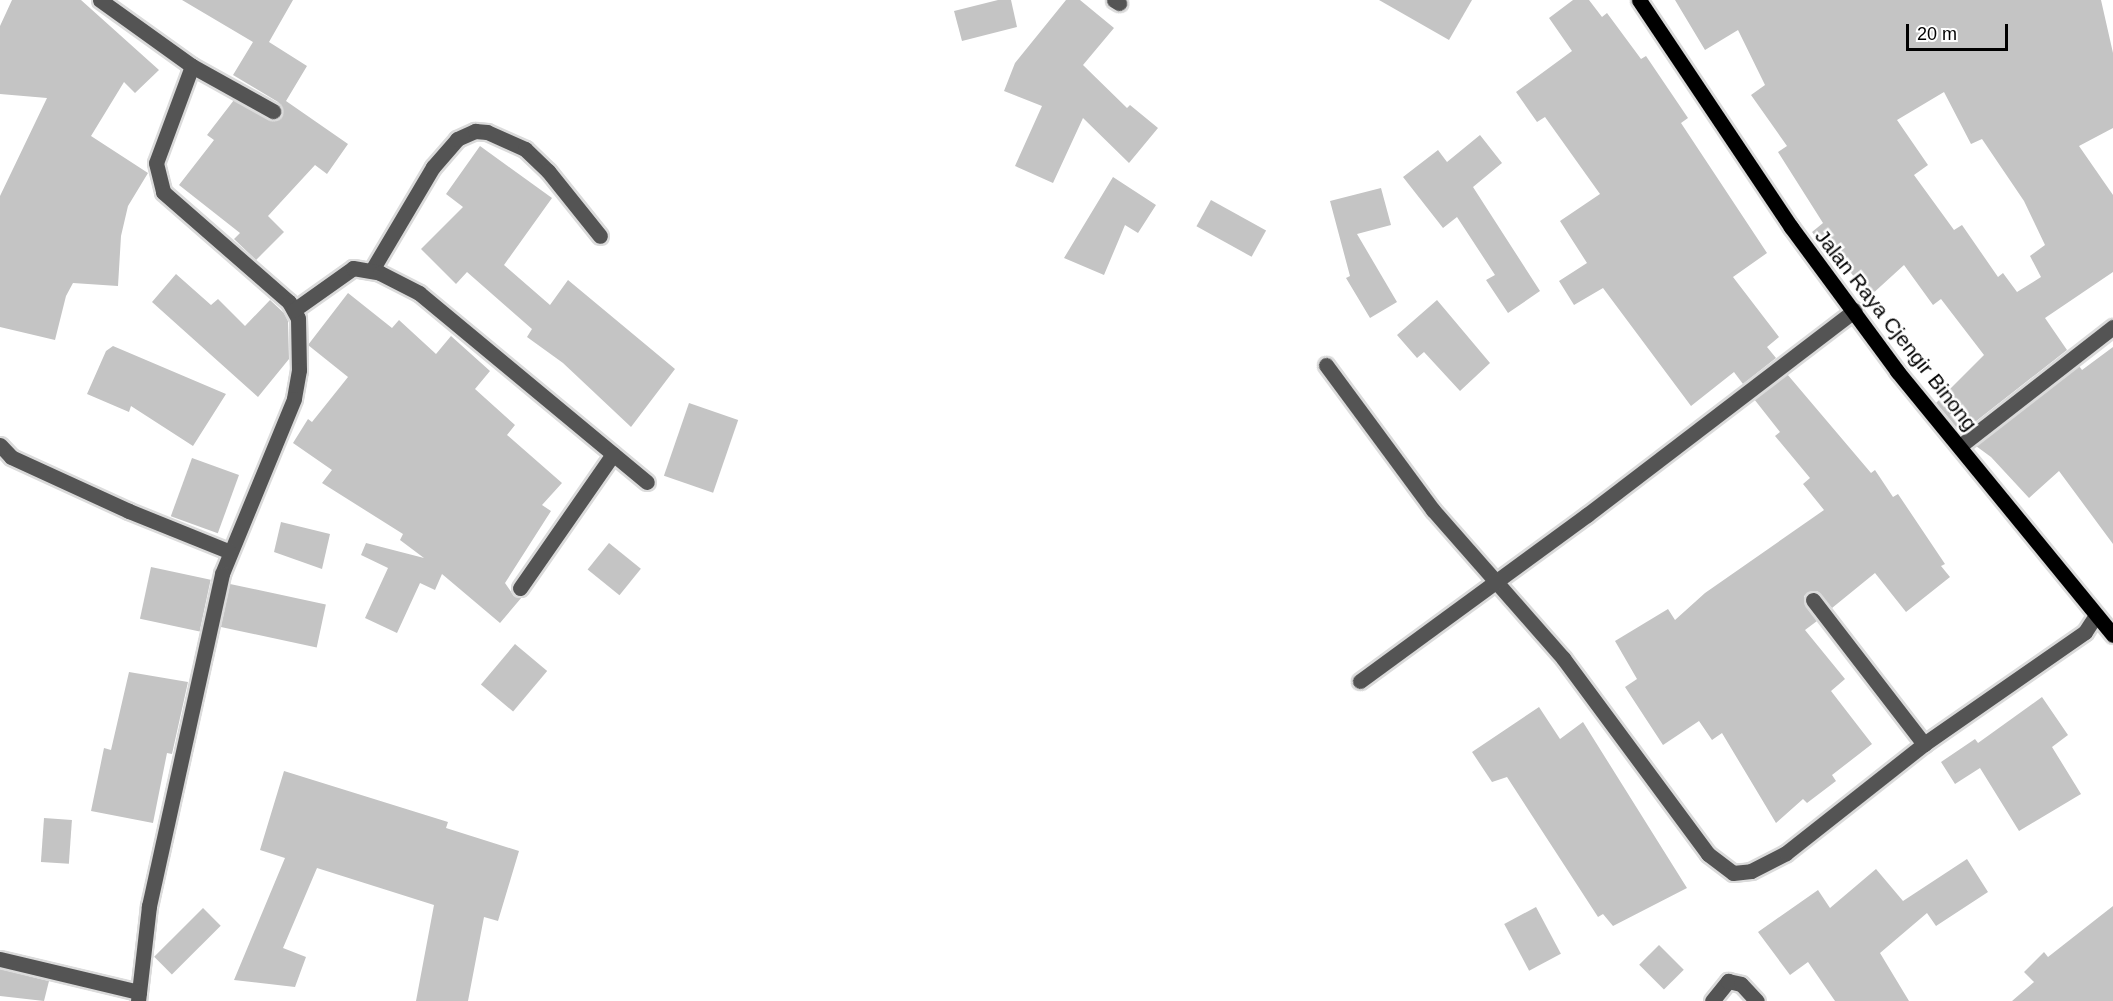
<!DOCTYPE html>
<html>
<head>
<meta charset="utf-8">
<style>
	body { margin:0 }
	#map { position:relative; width:2113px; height:1001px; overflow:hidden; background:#fff; font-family:Arial,sans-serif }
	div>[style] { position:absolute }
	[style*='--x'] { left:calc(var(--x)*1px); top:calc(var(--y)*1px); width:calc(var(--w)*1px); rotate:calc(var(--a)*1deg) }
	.building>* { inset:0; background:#c4c4c4; transform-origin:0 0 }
	.roads { filter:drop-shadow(2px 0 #dbdbdb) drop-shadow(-2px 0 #dbdbdb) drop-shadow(0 2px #dbdbdb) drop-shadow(0 -2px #dbdbdb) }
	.minor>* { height:15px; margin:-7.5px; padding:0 7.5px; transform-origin:7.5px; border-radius:7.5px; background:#545454 }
	.major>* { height:15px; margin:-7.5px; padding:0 7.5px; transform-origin:7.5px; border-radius:7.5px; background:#000 }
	span { translate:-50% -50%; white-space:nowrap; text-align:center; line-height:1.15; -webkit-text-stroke:5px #fff; paint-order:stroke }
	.street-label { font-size:21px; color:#000 }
	.scale { position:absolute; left:1906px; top:24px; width:102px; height:27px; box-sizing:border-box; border:3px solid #000; border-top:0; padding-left:8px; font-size:18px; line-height:21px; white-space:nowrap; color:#000; -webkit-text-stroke:4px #fff; paint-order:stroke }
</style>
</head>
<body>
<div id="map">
	<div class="building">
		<div style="clip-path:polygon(12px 0,81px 0,159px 70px,135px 93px,124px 82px,91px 136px,148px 173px,128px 206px,121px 236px,118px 286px,73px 283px,66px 296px,55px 340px,0 327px,0 196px,47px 98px,0 94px,0 26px)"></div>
		<div style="clip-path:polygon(182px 0,293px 0,269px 42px,307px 66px,286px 101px,348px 144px,327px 174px,315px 165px,268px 216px,284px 232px,256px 260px,234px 239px,240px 233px,179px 185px,214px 140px,207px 135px,234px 100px,273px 121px,278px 119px,283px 110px,278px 102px,233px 75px,253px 42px)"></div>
		<div style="clip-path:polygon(998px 0,1011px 0,1017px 27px,962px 41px,954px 11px)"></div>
		<div style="clip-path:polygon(1066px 0,1080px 0,1114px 28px,1083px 65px,1127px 108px,1130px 105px,1158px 128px,1129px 163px,1083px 118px,1053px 183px,1015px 166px,1042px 106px,1004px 91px,1015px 63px)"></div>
		<div style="clip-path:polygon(1379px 0,1472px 0,1449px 40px)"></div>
		<div style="clip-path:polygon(1573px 0,1589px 0,1602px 17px,1607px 13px,1641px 59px,1646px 56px,1688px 118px,1681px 123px,1767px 253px,1733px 277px,1779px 337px,1767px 347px,1776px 358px,1743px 384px,1734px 372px,1691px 406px,1603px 288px,1574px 305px,1559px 281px,1587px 263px,1560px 221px,1600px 194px,1545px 117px,1537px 122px,1516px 92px,1572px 51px,1549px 18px)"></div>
		<div style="clip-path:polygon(evenodd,1675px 0,2101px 0,2113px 53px,2113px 128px,2079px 146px,2113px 195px,2113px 272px,2045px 318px,2067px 350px,1961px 433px,1936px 403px,1984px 355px,1941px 299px,1933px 305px,1904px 265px,1870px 296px,1837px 256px,1833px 259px,1812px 232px,1823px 223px,1778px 152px,1787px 146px,1751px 95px,1765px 85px,1738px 30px,1705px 50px,1675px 0,1944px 92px,1971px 144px,1982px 139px,2024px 201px,2045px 245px,2030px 256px,2041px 277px,2017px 292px,2003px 273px,1998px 277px,1962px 225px,1954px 230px,1914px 175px,1928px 165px,1897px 120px,1944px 92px)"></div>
		<div style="clip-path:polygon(1480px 135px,1502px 163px,1473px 187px,1540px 291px,1508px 313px,1486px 280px,1495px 275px,1457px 217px,1443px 228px,1403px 177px,1438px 150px,1447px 162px)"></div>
		<div style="clip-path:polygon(480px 146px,552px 198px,504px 265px,550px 305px,568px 280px,675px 369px,631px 427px,563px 363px,527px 337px,532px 329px,467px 272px,456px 284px,421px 249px,463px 207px,446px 194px)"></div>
		<div style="clip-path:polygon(1113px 177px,1156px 205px,1138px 233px,1125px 225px,1104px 275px,1064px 258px)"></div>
		<div style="clip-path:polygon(1381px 188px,1391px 225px,1357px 234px,1397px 302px,1370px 318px,1346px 278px,1350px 276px,1330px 201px)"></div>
		<div style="left:1211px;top:200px;width:63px;height:30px;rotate:29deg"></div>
		<div style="clip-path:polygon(176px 274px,211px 305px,218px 299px,245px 326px,270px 300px,284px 313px,288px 321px,289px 359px,258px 397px,152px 302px)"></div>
		<div style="clip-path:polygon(348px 293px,392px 328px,399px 320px,436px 354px,451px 336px,490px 371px,475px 389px,515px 425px,507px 435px,562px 483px,542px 505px,551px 511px,505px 583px,514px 596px,522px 597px,500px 623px,442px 574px,435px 590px,420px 583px,397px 633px,365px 618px,388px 568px,361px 555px,366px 543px,424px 558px,400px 540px,403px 534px,322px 483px,332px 470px,293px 443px,308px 419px,312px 422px,348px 377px,308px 345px)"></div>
		<div style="clip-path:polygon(1437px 300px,1490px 363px,1460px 391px,1424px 352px,1417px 358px,1397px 335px)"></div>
		<div style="clip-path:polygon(113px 346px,226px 394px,193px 446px,131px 406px,129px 412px,87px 394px,106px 351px)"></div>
		<div style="clip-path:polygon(2113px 347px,2113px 544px,2059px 471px,2029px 498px,1991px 457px,1976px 446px,2079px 366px,2082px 370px)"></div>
		<div style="clip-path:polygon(1787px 374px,1871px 473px,1875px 470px,1893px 497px,1898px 494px,1945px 564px,1941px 566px,1950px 577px,1906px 612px,1875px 573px,1832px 608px,1817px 591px,1804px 596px,1805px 605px,1817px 621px,1805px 630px,1845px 679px,1831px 691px,1872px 744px,1832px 775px,1836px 781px,1807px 803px,1803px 799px,1776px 823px,1722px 733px,1712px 740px,1699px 721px,1663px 745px,1625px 687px,1637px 679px,1615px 641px,1668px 609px,1675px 620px,1705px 593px,1824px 510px,1803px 484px,1810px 478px,1775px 436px,1780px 432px,1754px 399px)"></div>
		<div style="left:689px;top:403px;width:52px;height:77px;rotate:19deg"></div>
		<div style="left:192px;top:458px;width:50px;height:62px;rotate:20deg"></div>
		<div style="clip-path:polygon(281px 522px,330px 534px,322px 569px,274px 552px)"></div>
		<div style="left:609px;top:543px;width:41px;height:34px;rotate:39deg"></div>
		<div style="left:151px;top:567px;width:61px;height:53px;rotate:12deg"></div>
		<div style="left:230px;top:584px;width:98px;height:44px;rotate:12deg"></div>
		<div style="left:515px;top:644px;width:42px;height:53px;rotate:40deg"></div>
		<div style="clip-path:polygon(129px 672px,188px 682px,172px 754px,167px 753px,153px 823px,91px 811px,104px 748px,111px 750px)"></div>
		<div style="clip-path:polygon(2042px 697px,2068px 735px,2052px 747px,2081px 794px,2019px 831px,1980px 768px,1955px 784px,1941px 762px,1975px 739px,1978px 743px)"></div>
		<div style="clip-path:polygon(1539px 707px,1560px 739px,1583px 722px,1687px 888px,1613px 926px,1603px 914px,1598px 917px,1507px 777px,1492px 782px,1472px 752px)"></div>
		<div style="clip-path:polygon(284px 771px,448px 822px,446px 828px,519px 851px,498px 921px,484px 917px,468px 1001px,416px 1001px,434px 905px,317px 868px,283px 948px,306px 957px,295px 987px,234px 980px,285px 858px,260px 850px)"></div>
		<div style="left:44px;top:818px;width:28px;height:44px;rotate:4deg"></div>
		<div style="clip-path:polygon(1967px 859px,1988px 892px,1936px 926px,1927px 913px,1880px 953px,1909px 1001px,1835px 1001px,1808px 962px,1790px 975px,1758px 932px,1818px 890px,1830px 908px,1876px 869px,1903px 901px)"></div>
		<div style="clip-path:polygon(2113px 906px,2113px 1001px,2012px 1001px,2034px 982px,2024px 972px,2044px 952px,2048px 957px)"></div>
		<div style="left:1536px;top:907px;width:53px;height:36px;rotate:62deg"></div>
		<div style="left:203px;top:908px;width:25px;height:69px;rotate:45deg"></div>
		<div style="left:1659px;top:945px;width:35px;height:28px;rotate:45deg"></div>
		<div style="clip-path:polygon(0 969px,49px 981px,44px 1001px,0 996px)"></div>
	</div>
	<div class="roads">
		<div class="minor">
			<div style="--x:100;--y:0;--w:113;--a:35.7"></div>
			<div style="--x:192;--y:66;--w:103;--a:110.4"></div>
			<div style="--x:156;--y:163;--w:30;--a:76"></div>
			<div style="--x:163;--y:192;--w:167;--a:41.1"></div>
			<div style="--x:289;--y:302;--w:18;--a:61"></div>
			<div style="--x:298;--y:318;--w:52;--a:88.9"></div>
			<div style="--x:299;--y:370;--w:29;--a:100"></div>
			<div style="--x:294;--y:399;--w:189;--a:112.4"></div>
			<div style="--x:222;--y:574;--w:340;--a:102.4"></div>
			<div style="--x:149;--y:906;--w:96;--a:96.6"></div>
			<div style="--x:1114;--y:0;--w:6;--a:31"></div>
			<div style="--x:192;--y:66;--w:93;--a:29.1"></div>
			<div style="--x:372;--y:270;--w:120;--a:-59.4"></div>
			<div style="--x:433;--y:167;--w:37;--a:-49"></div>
			<div style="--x:457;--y:139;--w:20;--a:-24"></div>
			<div style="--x:475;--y:131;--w:12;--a:5"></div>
			<div style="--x:487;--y:132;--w:42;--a:24.1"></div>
			<div style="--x:525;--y:149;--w:32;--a:44"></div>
			<div style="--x:548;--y:171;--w:83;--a:51.3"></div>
			<div style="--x:294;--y:310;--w:72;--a:-35.4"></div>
			<div style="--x:353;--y:268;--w:27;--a:10"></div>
			<div style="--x:380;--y:273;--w:44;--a:27.1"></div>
			<div style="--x:419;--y:293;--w:296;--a:39.7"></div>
			<div style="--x:1326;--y:365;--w:180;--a:53.6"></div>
			<div style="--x:1433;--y:510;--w:197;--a:48.7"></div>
			<div style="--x:1563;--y:658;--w:244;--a:53.5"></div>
			<div style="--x:1708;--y:854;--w:31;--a:37"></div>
			<div style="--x:1733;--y:873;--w:18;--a:-6"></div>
			<div style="--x:1751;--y:871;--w:39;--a:-27"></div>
			<div style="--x:1786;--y:853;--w:176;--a:-38.3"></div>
			<div style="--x:1924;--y:744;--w:196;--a:-34.8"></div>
			<div style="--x:2085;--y:632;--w:20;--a:-57"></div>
			<div style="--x:0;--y:445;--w:16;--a:47"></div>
			<div style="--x:11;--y:457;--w:130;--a:24.6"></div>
			<div style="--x:129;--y:511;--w:107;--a:22"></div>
			<div style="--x:1960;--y:446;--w:194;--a:-37.9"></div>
			<div style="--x:520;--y:588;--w:163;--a:-55.2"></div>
			<div style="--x:1813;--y:600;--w:182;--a:52.4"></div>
			<div style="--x:1360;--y:681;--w:281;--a:-36.2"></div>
			<div style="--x:1587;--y:515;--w:337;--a:-37.4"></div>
			<div style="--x:0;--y:959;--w:143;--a:13.4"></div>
			<div style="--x:1712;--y:1001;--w:26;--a:-51"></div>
			<div style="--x:1728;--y:981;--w:13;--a:13"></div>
			<div style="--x:1741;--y:984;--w:23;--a:47"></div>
		</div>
		<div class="major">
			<div style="--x:1639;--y:0;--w:273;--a:56.2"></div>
			<div style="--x:1791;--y:227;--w:179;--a:53.6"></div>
			<div style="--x:1897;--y:371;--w:341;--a:50.7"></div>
		</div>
	</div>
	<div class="street-label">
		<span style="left:1896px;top:330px;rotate:52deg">Jalan Raya Cjengir Binong</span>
	</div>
	<div class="scale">20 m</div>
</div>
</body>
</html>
